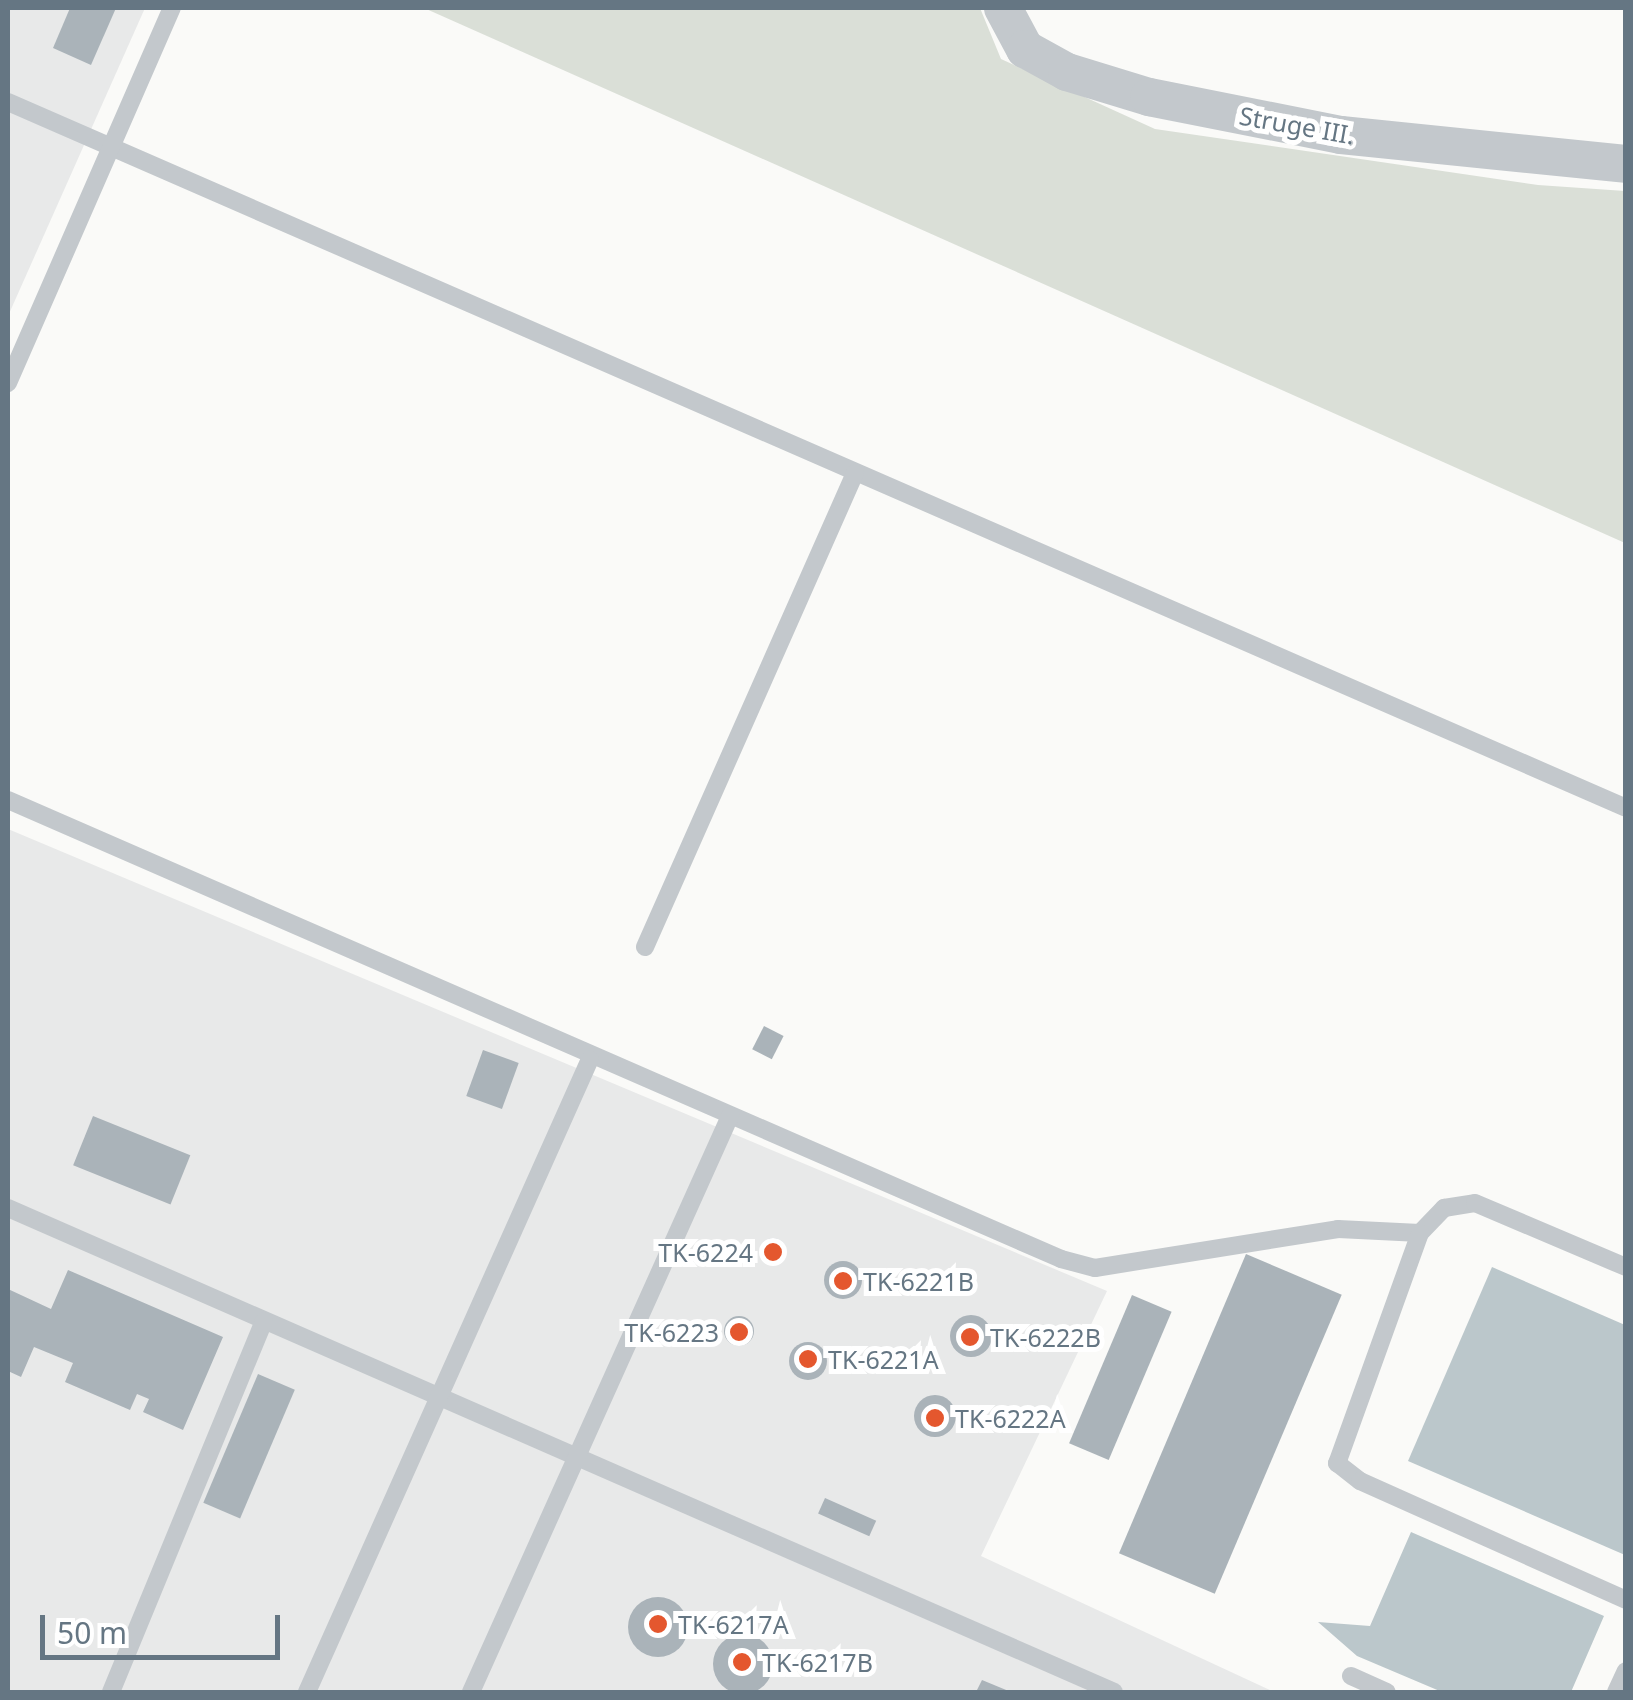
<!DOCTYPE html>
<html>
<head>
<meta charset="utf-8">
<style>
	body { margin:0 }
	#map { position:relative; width:1633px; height:1700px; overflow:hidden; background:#fafaf8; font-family:"Noto Sans",sans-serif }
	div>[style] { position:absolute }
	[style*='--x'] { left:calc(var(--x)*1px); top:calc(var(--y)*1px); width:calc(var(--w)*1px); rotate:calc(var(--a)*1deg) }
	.built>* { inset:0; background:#e8e9e9 }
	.green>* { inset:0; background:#dadfd7 }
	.water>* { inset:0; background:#bbc7cb }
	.building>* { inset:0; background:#aab3b9; transform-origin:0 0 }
	.round { border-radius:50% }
	.service>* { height:18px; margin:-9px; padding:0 9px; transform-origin:9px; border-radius:9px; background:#c3c8cc }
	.minor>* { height:38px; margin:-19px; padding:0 19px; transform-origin:19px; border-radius:19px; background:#c3c8cc }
	.dots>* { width:28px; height:28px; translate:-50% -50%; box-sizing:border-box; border:5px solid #fff; border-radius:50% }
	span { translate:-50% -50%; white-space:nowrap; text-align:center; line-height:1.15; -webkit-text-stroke:10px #fff; paint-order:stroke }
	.street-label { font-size:25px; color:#657683 }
	.poi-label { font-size:25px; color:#657683 }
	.right { translate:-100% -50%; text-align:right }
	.left { translate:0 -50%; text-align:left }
	.frame { position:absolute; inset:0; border:10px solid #657683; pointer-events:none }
	.scale { position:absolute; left:40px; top:1615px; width:240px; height:45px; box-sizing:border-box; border:5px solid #657683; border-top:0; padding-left:12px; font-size:30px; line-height:35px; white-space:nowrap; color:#657683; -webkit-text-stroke:8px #fff; paint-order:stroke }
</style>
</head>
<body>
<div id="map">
	<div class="built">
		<div style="clip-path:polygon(8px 8px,145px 8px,8px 316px)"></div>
		<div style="clip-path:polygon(8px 829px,1107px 1291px,981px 1556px,1274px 1692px,8px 1692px)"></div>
	</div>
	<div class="green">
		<div style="clip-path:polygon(424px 8px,980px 8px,1001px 59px,1155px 129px,1538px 185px,1625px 191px,1625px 543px)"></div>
	</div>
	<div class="water">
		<div style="clip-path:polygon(1492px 1267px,1625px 1325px,1625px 1555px,1408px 1461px)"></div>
		<div style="clip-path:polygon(1411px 1532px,1604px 1616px,1571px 1692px,1442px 1692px,1357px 1656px,1318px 1622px,1370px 1626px)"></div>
	</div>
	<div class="building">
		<div style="clip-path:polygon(70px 8px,116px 8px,91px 65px,53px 48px)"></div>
		<div style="left:764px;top:1026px;width:22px;height:26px;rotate:27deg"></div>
		<div style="left:483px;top:1050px;width:38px;height:49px;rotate:20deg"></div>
		<div style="left:93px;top:1116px;width:105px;height:53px;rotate:22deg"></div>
		<div class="round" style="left:760px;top:1238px;width:26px;height:26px"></div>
		<div style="left:1246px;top:1254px;width:104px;height:325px;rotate:23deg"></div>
		<div class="round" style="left:824px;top:1261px;width:38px;height:38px"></div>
		<div style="clip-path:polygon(68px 1270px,223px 1337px,183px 1430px,143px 1412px,149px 1399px,137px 1394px,130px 1410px,65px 1382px,73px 1363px,34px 1347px,21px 1377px,8px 1371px,8px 1289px,51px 1309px)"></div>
		<div style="left:1132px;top:1295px;width:43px;height:161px;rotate:23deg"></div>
		<div class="round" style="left:950px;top:1315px;width:42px;height:42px"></div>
		<div class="round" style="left:724px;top:1316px;width:30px;height:30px"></div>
		<div class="round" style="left:789px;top:1342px;width:38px;height:38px"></div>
		<div style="left:258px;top:1374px;width:40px;height:140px;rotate:23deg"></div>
		<div class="round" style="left:914px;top:1395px;width:42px;height:42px"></div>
		<div style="left:825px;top:1498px;width:56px;height:17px;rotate:24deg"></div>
		<div class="round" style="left:628px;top:1597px;width:60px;height:60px"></div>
		<div class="round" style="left:713px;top:1634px;width:60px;height:60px"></div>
		<div style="clip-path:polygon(982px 1680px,1011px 1692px,976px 1692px)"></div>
	</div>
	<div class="service">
		<div style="--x:8;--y:102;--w:1765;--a:23.57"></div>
		<div style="--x:8;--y:383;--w:409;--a:-66.4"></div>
		<div style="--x:8;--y:800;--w:1149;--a:23.55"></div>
		<div style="--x:1061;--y:1259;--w:35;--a:15"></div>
		<div style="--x:1095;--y:1268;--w:246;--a:-9.1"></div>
		<div style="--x:1338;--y:1229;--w:82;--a:2.8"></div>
		<div style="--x:1420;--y:1233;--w:35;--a:-46"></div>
		<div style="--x:1444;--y:1208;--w:31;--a:-9"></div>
		<div style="--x:1475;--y:1203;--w:164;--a:23"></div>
		<div style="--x:645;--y:947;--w:518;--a:-66.1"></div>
		<div style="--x:8;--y:1208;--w:1207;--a:23.63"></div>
		<div style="--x:1420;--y:1233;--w:245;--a:109.8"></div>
		<div style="--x:1337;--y:1463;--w:29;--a:38"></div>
		<div style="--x:1360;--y:1481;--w:291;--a:24.1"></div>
		<div style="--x:1351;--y:1676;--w:39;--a:24"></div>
		<div style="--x:111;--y:1692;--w:401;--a:-67.6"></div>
		<div style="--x:307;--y:1692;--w:693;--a:-65.91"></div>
		<div style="--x:471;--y:1692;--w:632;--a:-65.79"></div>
		<div style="--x:1616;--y:1692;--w:23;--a:-65"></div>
	</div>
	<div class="minor">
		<div style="--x:1003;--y:8;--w:47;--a:61.8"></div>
		<div style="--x:1025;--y:49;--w:48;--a:28.7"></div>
		<div style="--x:1067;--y:72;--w:86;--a:17"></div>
		<div style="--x:1149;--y:97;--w:196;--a:11.2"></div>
		<div style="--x:1341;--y:135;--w:286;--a:5.8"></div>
	</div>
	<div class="dots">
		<div style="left:773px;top:1252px;background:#e4572e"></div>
		<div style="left:843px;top:1281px;background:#e4572e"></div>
		<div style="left:739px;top:1332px;background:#e4572e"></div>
		<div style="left:970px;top:1337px;background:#e4572e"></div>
		<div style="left:808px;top:1359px;background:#e4572e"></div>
		<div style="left:935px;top:1418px;background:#e4572e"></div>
		<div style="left:658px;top:1624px;background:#e4572e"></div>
		<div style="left:742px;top:1662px;background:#e4572e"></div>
	</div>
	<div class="street-label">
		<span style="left:1297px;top:125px;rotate:10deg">Struge III.</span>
	</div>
	<div class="poi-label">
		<span class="right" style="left:753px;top:1252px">TK-6224</span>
		<span class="left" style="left:863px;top:1281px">TK-6221B</span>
		<span class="right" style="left:719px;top:1332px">TK-6223</span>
		<span class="left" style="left:990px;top:1337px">TK-6222B</span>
		<span class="left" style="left:828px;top:1359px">TK-6221A</span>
		<span class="left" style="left:955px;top:1418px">TK-6222A</span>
		<span class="left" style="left:678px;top:1624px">TK-6217A</span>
		<span class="left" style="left:762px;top:1662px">TK-6217B</span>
	</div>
	<div class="frame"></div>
	<div class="scale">50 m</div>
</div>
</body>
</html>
